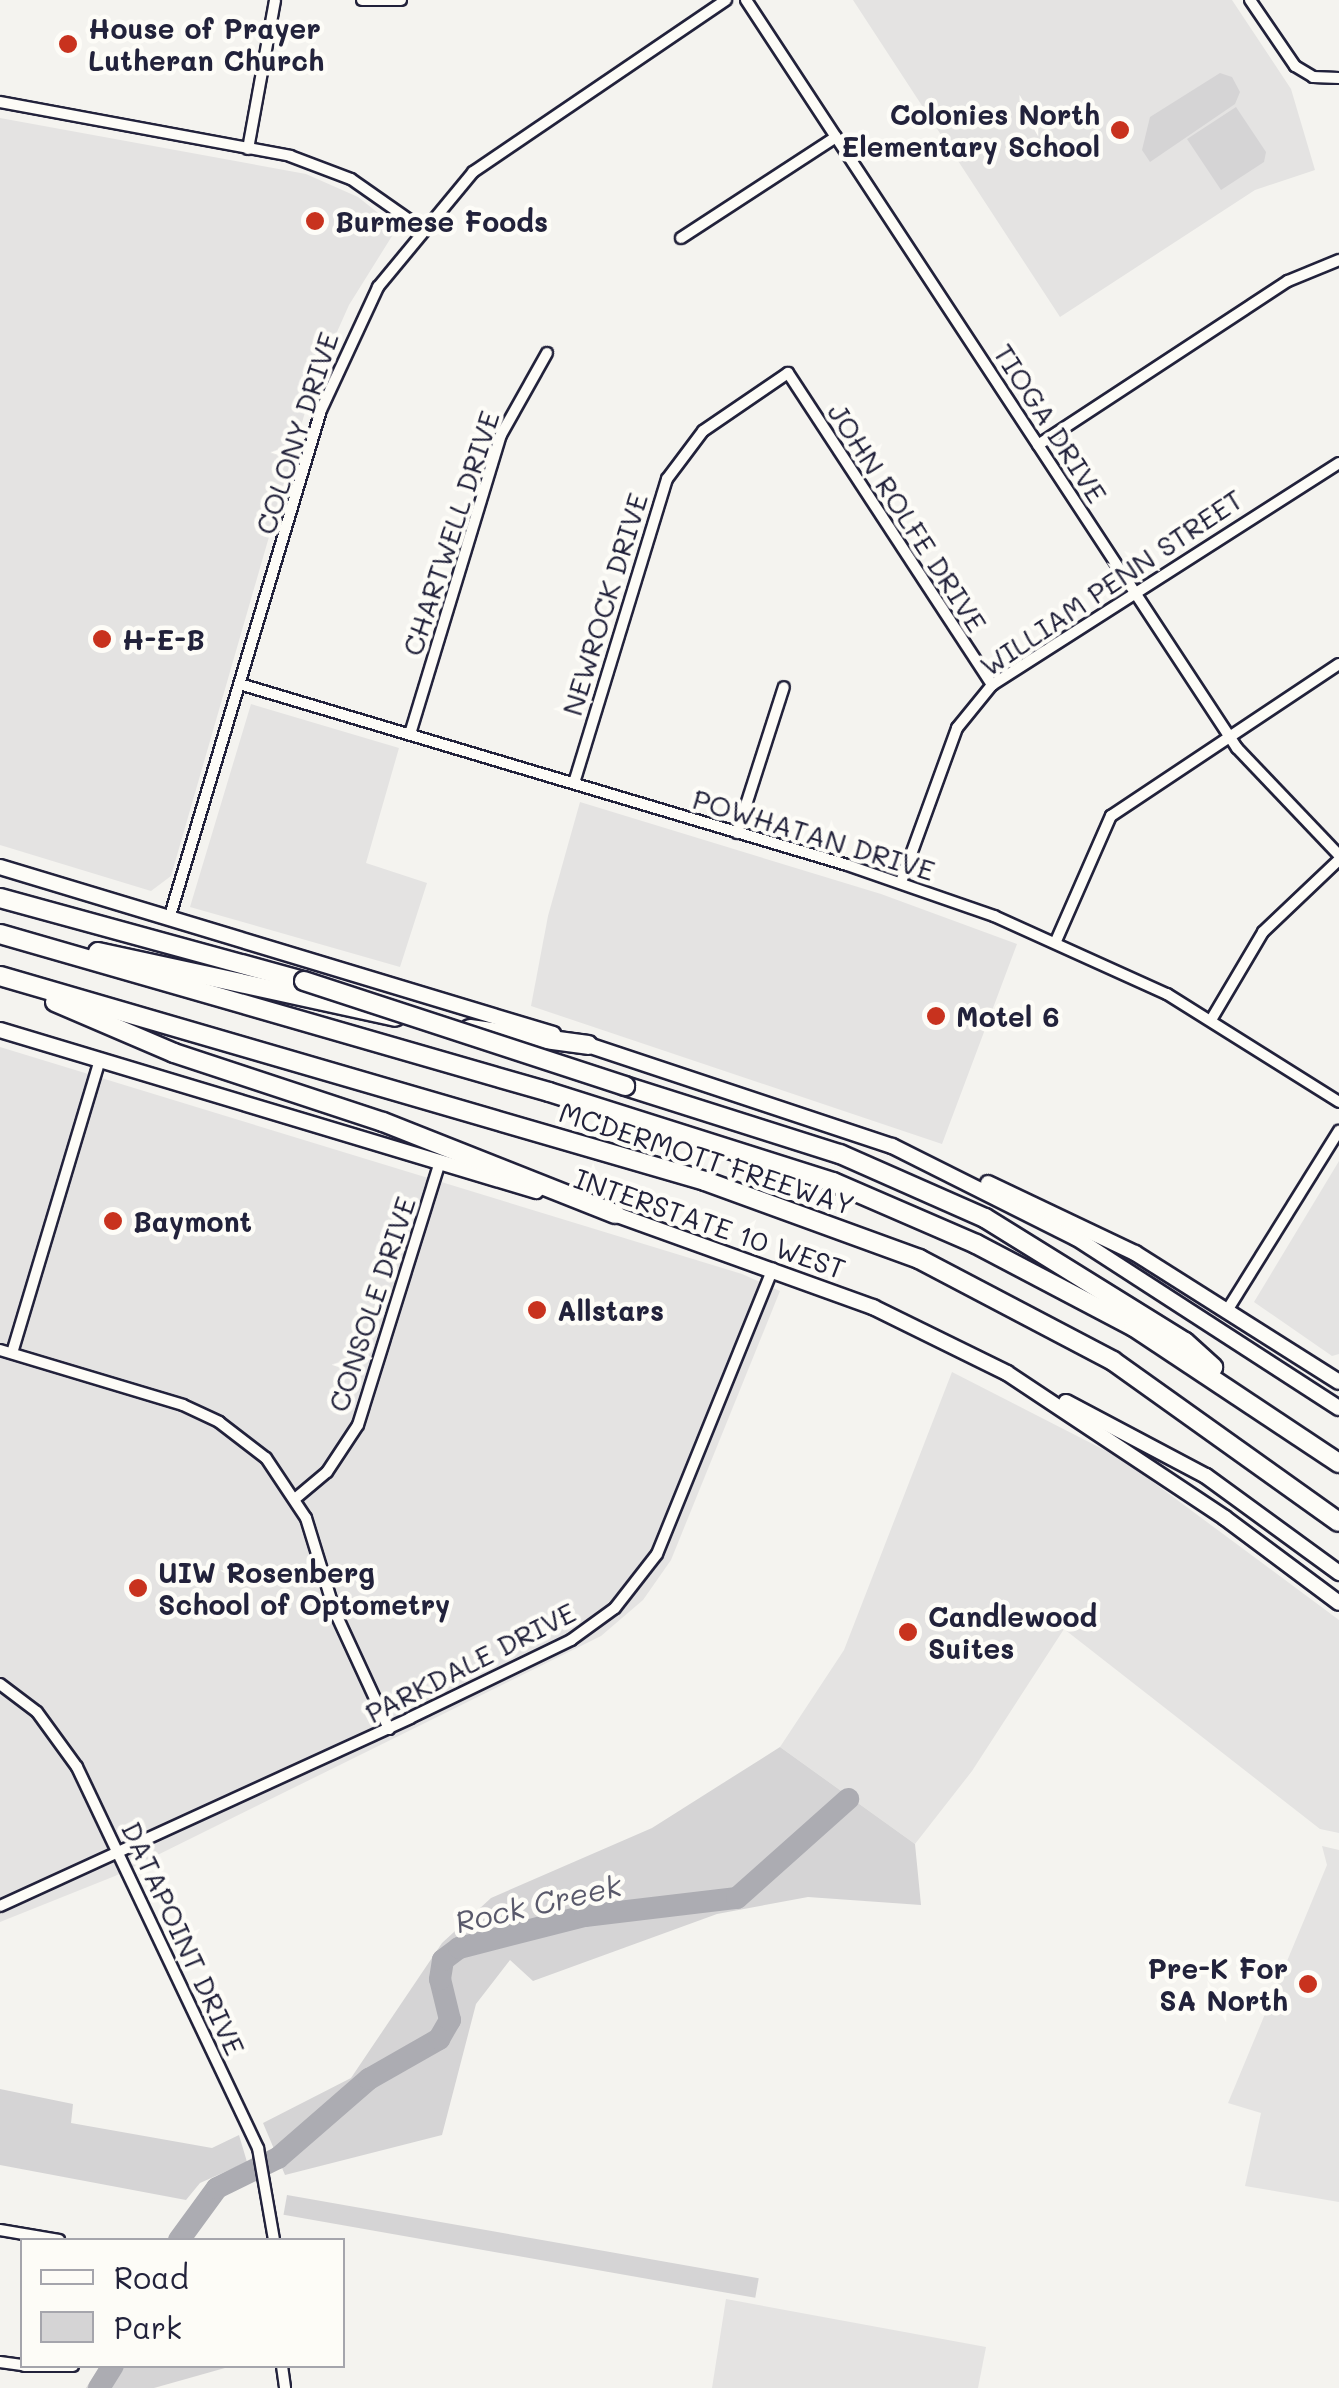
<!DOCTYPE html>
<html>
<head>
<meta charset="utf-8">
<style>
	body { margin:0 }
	#map { position:relative; width:1339px; height:2388px; overflow:hidden; background:#f4f3ef; font-family:Mali,sans-serif }
	div>[style] { position:absolute }
	[style*='--x'] { left:calc(var(--x)*1px); top:calc(var(--y)*1px); width:calc(var(--w)*1px); rotate:calc(var(--a)*1deg) }
	.built>* { inset:0; background:#e4e3e2 }
	.green>* { inset:0; background:#d5d4d5; transform-origin:0 0 }
	.river>* { height:22px; margin:-11px; padding:0 11px; transform-origin:11px; border-radius:11px; background:#acacb2 }
	.roads { filter:drop-shadow(2px 0 #22223b) drop-shadow(-2px 0 #22223b) drop-shadow(0 2px #22223b) drop-shadow(0 -2px #22223b) }
	.street>* { height:10px; margin:-5px; padding:0 5px; transform-origin:5px; border-radius:5px; background:#fdfcf7 }
	.secondary>* { height:14px; margin:-7px; padding:0 7px; transform-origin:7px; border-radius:7px; background:#fdfcf7 }
	.highway>* { height:18px; margin:-9px; padding:0 9px; transform-origin:9px; border-radius:9px; background:#fdfcf7 }
	.bridges { filter:drop-shadow(2px 0 #22223b) drop-shadow(-2px 0 #22223b) drop-shadow(0 2px #22223b) drop-shadow(0 -2px #22223b) }
	.highway-bridge>* { height:18px; margin:-9px; padding:0 9px; transform-origin:9px; border-radius:9px; background:#fdfcf7 }
	.dots>* { width:28px; height:28px; translate:-50% -50%; box-sizing:border-box; border:5px solid #fdfcf7; border-radius:50% }
	span { translate:-50% -50%; white-space:nowrap; text-align:center; line-height:1.15; -webkit-text-stroke:9px #fdfcf7; paint-order:stroke }
	.poi-label { font-size:28px; color:#22223b; font-weight:700 }
	.left { translate:0 -50%; text-align:left }
	.right { translate:-100% -50%; text-align:right }
	.street-label { font-size:28px; color:#22223b }
	.water-label { font-size:30px; color:#59596b; font-style:italic }
	.legend { position:absolute; left:20px; top:2238px; width:325px; height:130px; box-sizing:border-box; background:#fdfcf7; border:2px solid #a5a5ac; margin:0; padding:12px 18px; list-style:none; font-size:30px; color:#22223b }
	.legend li { display:flex; align-items:center; gap:20px; height:50px }
	.legend b { width:50px; border:2px solid #a5a5ac }
</style>
</head>
<body>
<div id="map">
	<div class="built">
		<div style="clip-path:polygon(853px 0,1232px 0,1291px 89px,1315px 170px,1255px 190px,1060px 317px)"></div>
		<div style="clip-path:polygon(0 118px,306px 174px,358px 197px,397px 228px,349px 305px,312px 388px,171px 876px,151px 891px,0 845px)"></div>
		<div style="clip-path:polygon(251px 704px,399px 748px,366px 863px,427px 883px,400px 967px,190px 907px)"></div>
		<div style="clip-path:polygon(580px 802px,881px 894px,1017px 944px,942px 1144px,531px 1006px,548px 916px)"></div>
		<div style="clip-path:polygon(0 1047px,742px 1274px,780px 1291px,671px 1560px,643px 1600px,601px 1636px,115px 1876px,0 1922px)"></div>
		<div style="clip-path:polygon(1339px 1161px,1339px 1354px,1332px 1356px,1254px 1302px)"></div>
		<div style="clip-path:polygon(952px 1372px,1122px 1459px,1339px 1620px,1339px 1833px,1320px 1829px,1064px 1629px,972px 1771px,915px 1844px,780px 1747px,844px 1650px)"></div>
		<div style="clip-path:polygon(1322px 1846px,1339px 1850px,1339px 2202px,1245px 2186px,1261px 2113px,1228px 2103px,1327px 1865px)"></div>
		<div style="clip-path:polygon(726px 2299px,986px 2347px,978px 2388px,712px 2388px)"></div>
	</div>
	<div class="green">
		<div style="clip-path:polygon(1220px 73px,1232px 77px,1240px 92px,1235px 104px,1150px 162px,1142px 150px,1150px 117px)"></div>
		<div style="clip-path:polygon(1236px 107px,1266px 152px,1264px 162px,1221px 190px,1187px 139px)"></div>
		<div style="clip-path:polygon(780px 1747px,915px 1844px,921px 1905px,808px 1897px,717px 1914px,533px 1981px,510px 1960px,476px 2004px,442px 2135px,285px 2175px,263px 2123px,351px 2078px,442px 1943px,491px 1898px,652px 1828px)"></div>
		<div style="clip-path:polygon(0 2089px,73px 2104px,71px 2123px,212px 2148px,239px 2135px,247px 2162px,200px 2183px,186px 2200px,0 2165px)"></div>
		<div style="left:287px;top:2195px;width:479px;height:20px;rotate:10deg"></div>
		<div style="clip-path:polygon(100px 2366px,232px 2366px,154px 2388px,86px 2388px)"></div>
	</div>
	<div class="river">
		<div style="--x:179;--y:2240;--w:64;--a:-53.8"></div>
		<div style="--x:217;--y:2188;--w:68;--a:-26.2"></div>
		<div style="--x:278;--y:2158;--w:121;--a:-41"></div>
		<div style="--x:369;--y:2079;--w:81;--a:-29.7"></div>
		<div style="--x:439;--y:2039;--w:22;--a:-60"></div>
		<div style="--x:450;--y:2020;--w:42;--a:-103.7"></div>
		<div style="--x:440;--y:1979;--w:19;--a:-81"></div>
		<div style="--x:443;--y:1960;--w:20;--a:-37"></div>
		<div style="--x:459;--y:1948;--w:130;--a:-14.3"></div>
		<div style="--x:585;--y:1916;--w:153;--a:-6.8"></div>
		<div style="--x:737;--y:1898;--w:149;--a:-41.7"></div>
		<div style="--x:99;--y:2388;--w:26;--a:-58"></div>
	</div>
	<div class="roads">
		<div class="street">
			<div style="--x:362;--y:0;--w:39;--a:0"></div>
			<div style="--x:746;--y:0;--w:895;--a:56.72"></div>
			<div style="--x:1237;--y:748;--w:148;--a:46.4"></div>
			<div style="--x:1250;--y:0;--w:80;--a:55.7"></div>
			<div style="--x:1295;--y:66;--w:21;--a:31"></div>
			<div style="--x:1313;--y:77;--w:26;--a:2"></div>
			<div style="--x:0;--y:102;--w:295;--a:10.5"></div>
			<div style="--x:290;--y:156;--w:65;--a:20.7"></div>
			<div style="--x:351;--y:179;--w:85;--a:35"></div>
			<div style="--x:248;--y:149;--w:151;--a:-79.7"></div>
			<div style="--x:681;--y:238;--w:185;--a:-33.1"></div>
			<div style="--x:1038;--y:445;--w:299;--a:-33.3"></div>
			<div style="--x:1288;--y:281;--w:55;--a:-22.4"></div>
			<div style="--x:243;--y:685;--w:630;--a:16.59"></div>
			<div style="--x:847;--y:865;--w:156;--a:19.1"></div>
			<div style="--x:994;--y:916;--w:190;--a:24.3"></div>
			<div style="--x:1167;--y:994;--w:203;--a:32.1"></div>
			<div style="--x:410;--y:734;--w:313;--a:-73.1"></div>
			<div style="--x:501;--y:435;--w:94;--a:-60.7"></div>
			<div style="--x:574;--y:783;--w:318;--a:-73"></div>
			<div style="--x:667;--y:479;--w:60;--a:-53.1"></div>
			<div style="--x:703;--y:431;--w:103;--a:-34.3"></div>
			<div style="--x:788;--y:373;--w:373;--a:56.8"></div>
			<div style="--x:737;--y:833;--w:153;--a:-72.2"></div>
			<div style="--x:901;--y:882;--w:164;--a:-70"></div>
			<div style="--x:957;--y:728;--w:55;--a:-50.9"></div>
			<div style="--x:992;--y:685;--w:412;--a:-32.6"></div>
			<div style="--x:169;--y:919;--w:531;--a:-73.37"></div>
			<div style="--x:321;--y:410;--w:136;--a:-65.1"></div>
			<div style="--x:378;--y:287;--w:149;--a:-50.4"></div>
			<div style="--x:473;--y:172;--w:306;--a:-34.2"></div>
			<div style="--x:1056;--y:941;--w:137;--a:-66.3"></div>
			<div style="--x:1111;--y:816;--w:274;--a:-33.7"></div>
			<div style="--x:1211;--y:1020;--w:102;--a:-59.4"></div>
			<div style="--x:1263;--y:932;--w:105;--a:-43.5"></div>
			<div style="--x:1228;--y:1309;--w:210;--a:-58.1"></div>
			<div style="--x:0;--y:1350;--w:191;--a:16.7"></div>
			<div style="--x:183;--y:1405;--w:40;--a:25"></div>
			<div style="--x:219;--y:1422;--w:59;--a:37.5"></div>
			<div style="--x:266;--y:1458;--w:72;--a:56.3"></div>
			<div style="--x:306;--y:1518;--w:98;--a:72.9"></div>
			<div style="--x:335;--y:1612;--w:129;--a:65.2"></div>
			<div style="--x:12;--y:1353;--w:307;--a:-73.3"></div>
			<div style="--x:296;--y:1498;--w:40;--a:-40"></div>
			<div style="--x:327;--y:1472;--w:56;--a:-56.6"></div>
			<div style="--x:358;--y:1425;--w:275;--a:-72.7"></div>
			<div style="--x:0;--y:1684;--w:46;--a:37.1"></div>
			<div style="--x:37;--y:1712;--w:68;--a:54"></div>
			<div style="--x:77;--y:1767;--w:422;--a:64.6"></div>
			<div style="--x:258;--y:2148;--w:93;--a:80.1"></div>
			<div style="--x:0;--y:1906;--w:451;--a:-24.6"></div>
			<div style="--x:410;--y:1718;--w:179;--a:-25.8"></div>
			<div style="--x:571;--y:1640;--w:54;--a:-36"></div>
			<div style="--x:615;--y:1608;--w:68;--a:-52.1"></div>
			<div style="--x:657;--y:1554;--w:308;--a:-67.9"></div>
			<div style="--x:0;--y:2230;--w:60;--a:9.6"></div>
			<div style="--x:0;--y:2362;--w:22;--a:8"></div>
			<div style="--x:24;--y:2366;--w:49;--a:0"></div>
			<div style="--x:282;--y:2366;--w:22;--a:82"></div>
		</div>
		<div class="secondary">
			<div style="--x:0;--y:867;--w:578;--a:16.8"></div>
			<div style="--x:0;--y:1030;--w:560;--a:16.72"></div>
			<div style="--x:579;--y:1042;--w:330;--a:18.4"></div>
			<div style="--x:892;--y:1146;--w:206;--a:26.6"></div>
			<div style="--x:1076;--y:1238;--w:313;--a:32.9"></div>
			<div style="--x:988;--y:1183;--w:163;--a:25.5"></div>
			<div style="--x:1135;--y:1253;--w:241;--a:32.3"></div>
			<div style="--x:609;--y:1212;--w:281;--a:19.8"></div>
			<div style="--x:873;--y:1307;--w:149;--a:26.2"></div>
			<div style="--x:1007;--y:1373;--w:262;--a:33.6"></div>
			<div style="--x:1225;--y:1518;--w:142;--a:36.7"></div>
			<div style="--x:1066;--y:1402;--w:158;--a:27.9"></div>
			<div style="--x:1206;--y:1476;--w:165;--a:36.1"></div>
		</div>
		<div class="highway">
			<div style="--x:0;--y:898;--w:315;--a:15.3"></div>
			<div style="--x:0;--y:934;--w:571;--a:16.06"></div>
			<div style="--x:549;--y:1092;--w:298;--a:17.6"></div>
			<div style="--x:833;--y:1182;--w:156;--a:23.4"></div>
			<div style="--x:976;--y:1244;--w:178;--a:27.7"></div>
			<div style="--x:1134;--y:1327;--w:246;--a:33.6"></div>
			<div style="--x:98;--y:952;--w:304;--a:12.3"></div>
			<div style="--x:0;--y:976;--w:734;--a:16.21"></div>
			<div style="--x:705;--y:1181;--w:228;--a:20"></div>
			<div style="--x:919;--y:1259;--w:219;--a:27.7"></div>
			<div style="--x:1113;--y:1361;--w:277;--a:35.5"></div>
			<div style="--x:55;--y:1002;--w:129;--a:23.2"></div>
			<div style="--x:174;--y:1053;--w:220;--a:18.3"></div>
			<div style="--x:383;--y:1122;--w:250;--a:21.6"></div>
			<div style="--x:470;--y:1029;--w:119;--a:7.7"></div>
			<div style="--x:625;--y:1086;--w:225;--a:17.6"></div>
			<div style="--x:840;--y:1154;--w:158;--a:23.8"></div>
			<div style="--x:985;--y:1218;--w:235;--a:31.8"></div>
			<div style="--x:1185;--y:1342;--w:38;--a:42"></div>
		</div>
	</div>
	<div class="bridges">
		<div class="highway-bridge">
			<div style="--x:304;--y:981;--w:338;--a:18.1"></div>
		</div>
	</div>
	<div class="dots">
		<div style="left:68px;top:44px;background:#c8321e"></div>
		<div style="left:1120px;top:130px;background:#c8321e"></div>
		<div style="left:315px;top:221px;background:#c8321e"></div>
		<div style="left:102px;top:639px;background:#c8321e"></div>
		<div style="left:936px;top:1016px;background:#c8321e"></div>
		<div style="left:113px;top:1221px;background:#c8321e"></div>
		<div style="left:537px;top:1310px;background:#c8321e"></div>
		<div style="left:138px;top:1588px;background:#c8321e"></div>
		<div style="left:908px;top:1632px;background:#c8321e"></div>
		<div style="left:1308px;top:1984px;background:#c8321e"></div>
	</div>
	<div class="poi-label">
		<span class="left" style="left:88px;top:44px">House of Prayer<br>Lutheran Church</span>
		<span class="right" style="left:1100px;top:130px">Colonies North<br>Elementary School</span>
		<span class="left" style="left:335px;top:221px">Burmese Foods</span>
		<span class="left" style="left:122px;top:639px">H-E-B</span>
		<span class="left" style="left:956px;top:1016px">Motel 6</span>
		<span class="left" style="left:133px;top:1221px">Baymont</span>
		<span class="left" style="left:557px;top:1310px">Allstars</span>
		<span class="left" style="left:158px;top:1588px">UIW Rosenberg<br>School of Optometry</span>
		<span class="left" style="left:928px;top:1632px">Candlewood<br>Suites</span>
		<span class="right" style="left:1288px;top:1984px">Pre-K For<br>SA North</span>
	</div>
	<div class="street-label">
		<span style="left:1051px;top:423px;rotate:57deg">TIOGA DRIVE</span>
		<span style="left:296px;top:433px;rotate:-72deg">COLONY DRIVE</span>
		<span style="left:908px;top:517px;rotate:57deg">JOHN ROLFE DRIVE</span>
		<span style="left:450px;top:533px;rotate:-72deg">CHARTWELL DRIVE</span>
		<span style="left:1111px;top:582px;rotate:-34deg">WILLIAM PENN STREET</span>
		<span style="left:604px;top:604px;rotate:-73deg">NEWROCK DRIVE</span>
		<span style="left:814px;top:834px;rotate:17deg">POWHATAN DRIVE</span>
		<span style="left:707px;top:1158px;rotate:18deg">MCDERMOTT FREEWAY</span>
		<span style="left:710px;top:1223px;rotate:19deg">INTERSTATE 10 WEST</span>
		<span style="left:371px;top:1304px;rotate:-72deg">CONSOLE DRIVE</span>
		<span style="left:470px;top:1662px;rotate:-27deg">PARKDALE DRIVE</span>
		<span style="left:184px;top:1938px;rotate:65deg">DATAPOINT DRIVE</span>
	</div>
	<div class="water-label">
		<span style="left:538px;top:1903px;rotate:-13deg">Rock Creek</span>
	</div>
	<ul class="legend">
	<li><b style="height:12px;background:#fdfcf7"></b>Road</li>
	<li><b style="height:28px;background:#d5d4d5"></b>Park</li>
	</ul>
</div>
</body>
</html>
